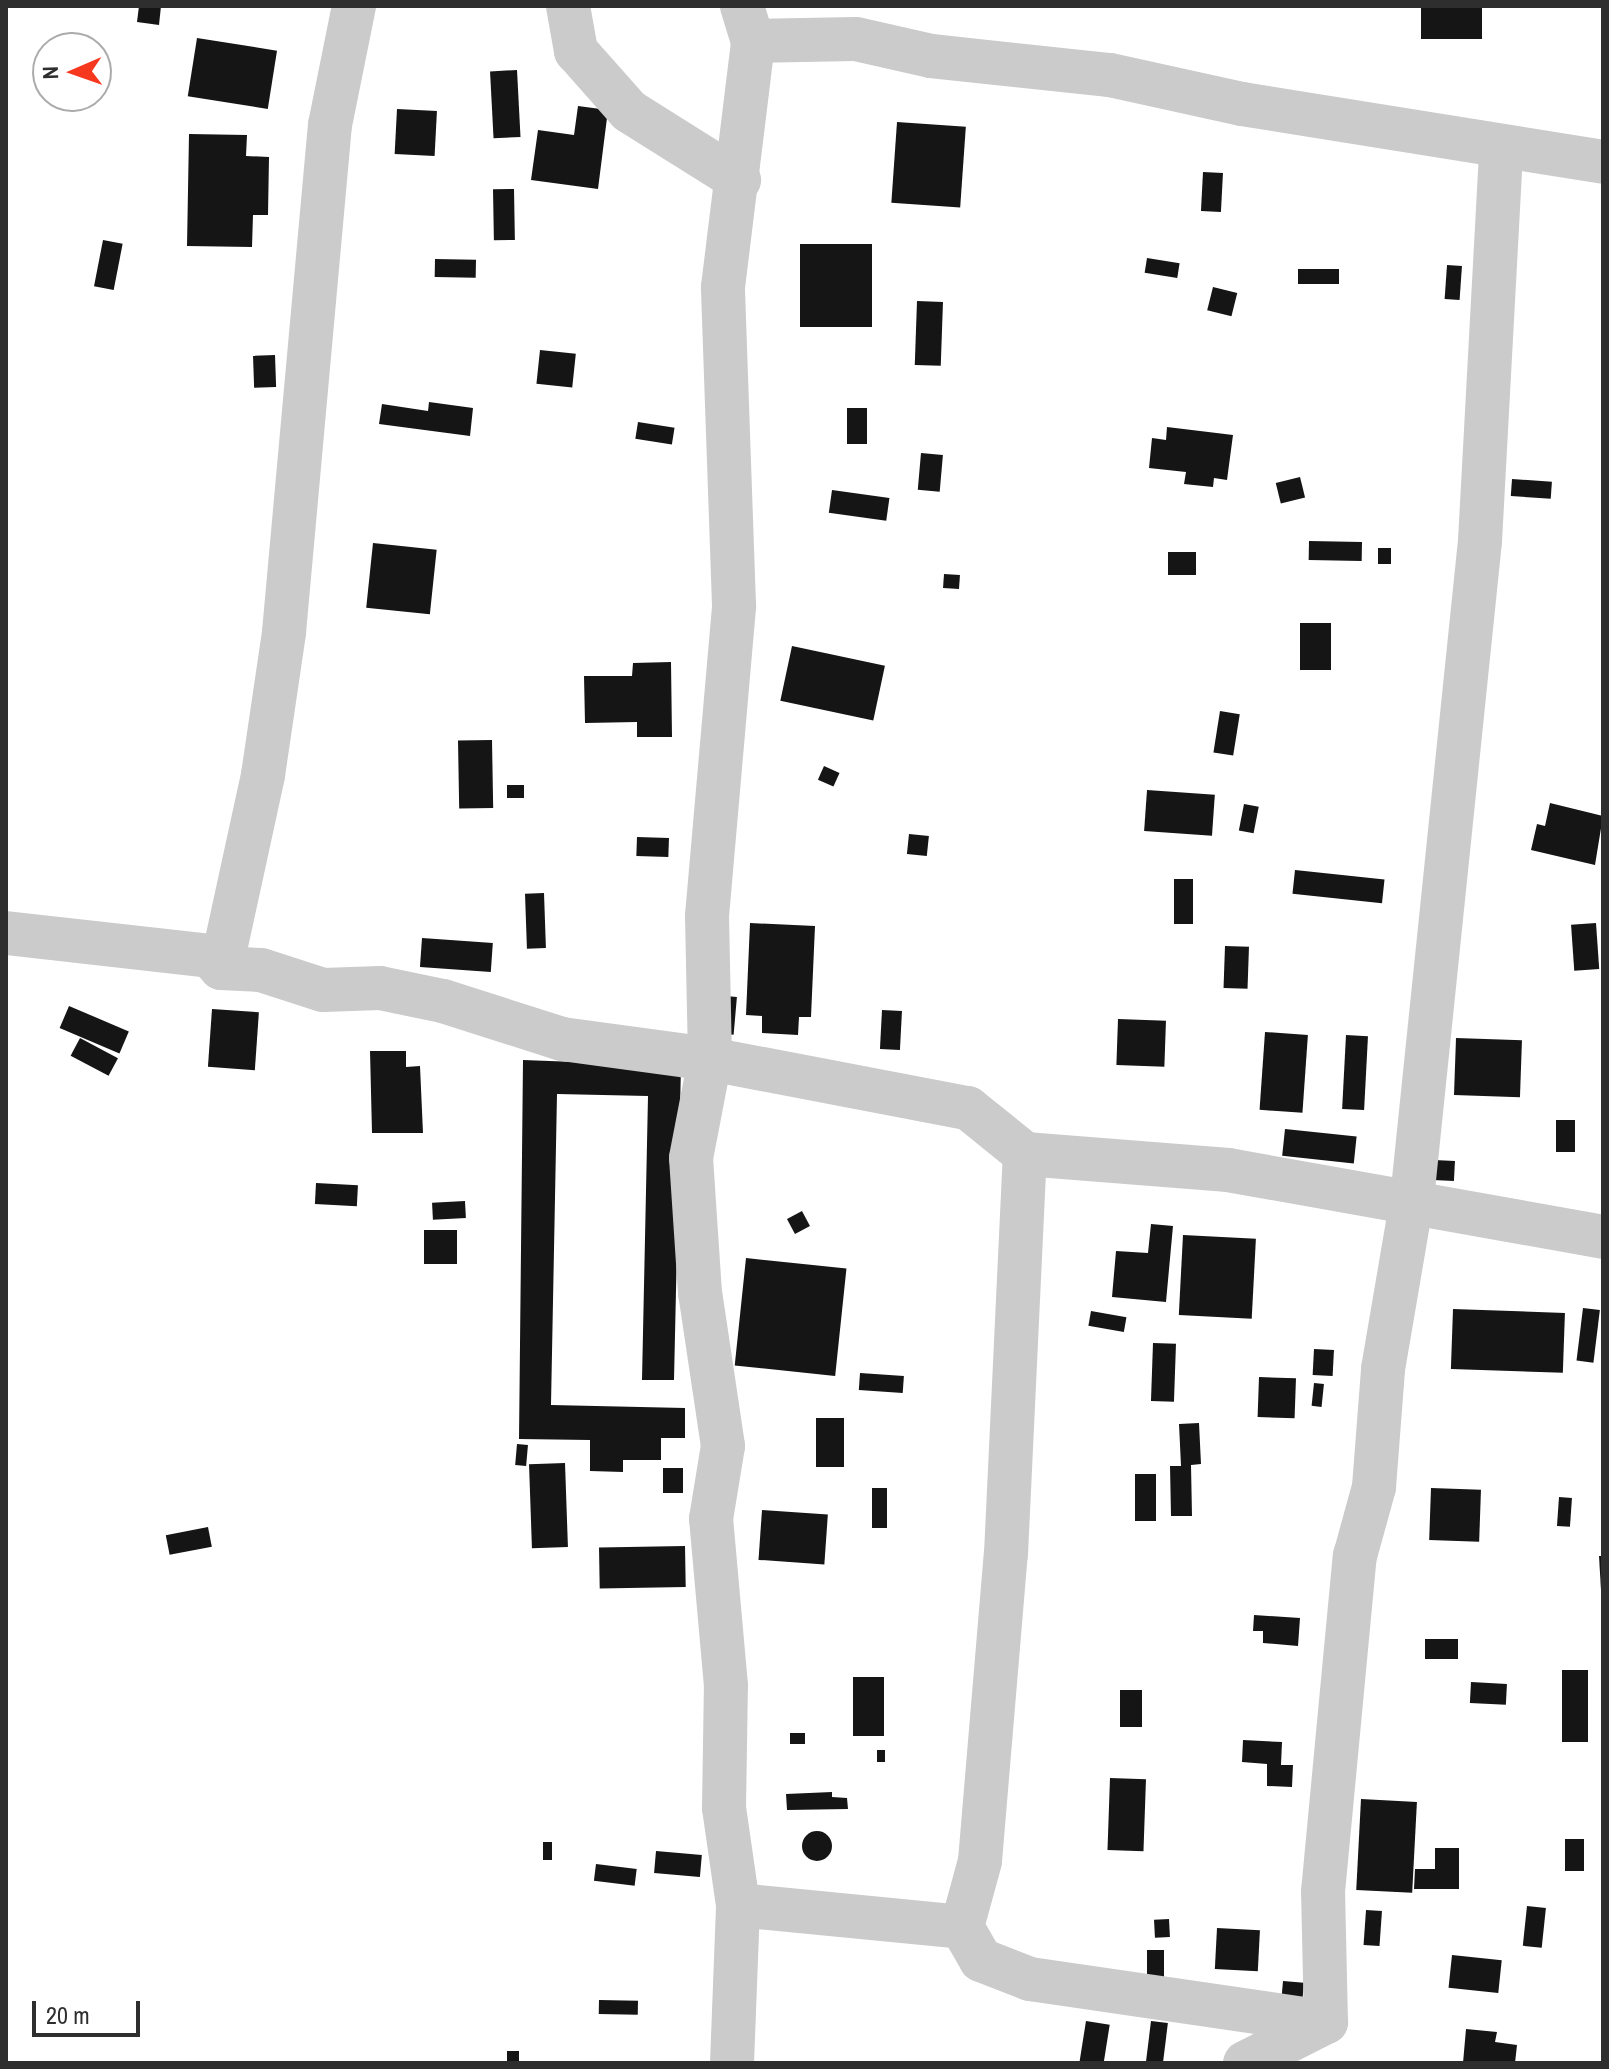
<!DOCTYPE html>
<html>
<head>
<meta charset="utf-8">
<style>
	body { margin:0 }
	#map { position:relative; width:1609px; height:2069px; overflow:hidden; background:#fff; font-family:"Archivo Narrow",sans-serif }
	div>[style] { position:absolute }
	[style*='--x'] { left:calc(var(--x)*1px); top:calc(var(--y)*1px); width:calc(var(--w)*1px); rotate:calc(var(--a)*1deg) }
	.building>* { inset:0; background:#151515; transform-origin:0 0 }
	.round { border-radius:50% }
	.minor>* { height:44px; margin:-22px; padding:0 22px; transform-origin:22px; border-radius:22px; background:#cbcbcb }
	span { translate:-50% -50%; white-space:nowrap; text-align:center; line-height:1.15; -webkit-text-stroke:8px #fff; paint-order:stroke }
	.frame { position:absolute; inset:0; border:8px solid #2e2e2e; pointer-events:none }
	.north { position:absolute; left:32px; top:32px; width:80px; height:80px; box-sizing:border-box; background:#fff; border:2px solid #ababab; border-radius:50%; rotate:268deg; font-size:22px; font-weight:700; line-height:32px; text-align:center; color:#2e2e2e }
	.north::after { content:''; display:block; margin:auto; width:28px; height:36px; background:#f6381f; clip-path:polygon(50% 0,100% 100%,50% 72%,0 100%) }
	.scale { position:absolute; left:32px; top:2001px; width:108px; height:36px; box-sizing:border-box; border:4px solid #2e2e2e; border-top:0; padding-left:10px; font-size:24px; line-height:28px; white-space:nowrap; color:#2e2e2e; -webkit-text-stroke:6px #fff; paint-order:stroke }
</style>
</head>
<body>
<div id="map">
	<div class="building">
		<div style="clip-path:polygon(139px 6px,161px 6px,159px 25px,137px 22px)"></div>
		<div style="left:1421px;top:6px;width:61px;height:33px"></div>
		<div style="left:197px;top:38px;width:81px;height:59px;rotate:9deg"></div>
		<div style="left:517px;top:70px;width:67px;height:27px;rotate:87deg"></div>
		<div style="clip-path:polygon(578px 106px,608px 110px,598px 189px,531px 180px,538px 130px,574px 135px)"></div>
		<div style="left:397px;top:109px;width:40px;height:45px;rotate:3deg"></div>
		<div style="left:897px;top:122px;width:69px;height:81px;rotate:4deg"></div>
		<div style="clip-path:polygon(189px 134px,247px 135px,246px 156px,269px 157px,268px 215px,253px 215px,252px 247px,187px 246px)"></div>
		<div style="left:1203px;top:172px;width:20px;height:39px;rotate:3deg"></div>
		<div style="left:514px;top:189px;width:51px;height:21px;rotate:89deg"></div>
		<div style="left:103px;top:240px;width:20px;height:47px;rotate:11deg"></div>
		<div style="left:800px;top:244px;width:72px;height:83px"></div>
		<div style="left:1147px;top:258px;width:33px;height:15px;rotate:9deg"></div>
		<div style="left:435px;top:259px;width:41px;height:18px;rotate:1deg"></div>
		<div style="left:1447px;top:265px;width:15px;height:34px;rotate:4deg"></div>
		<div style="left:1339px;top:269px;width:15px;height:41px;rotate:90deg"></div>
		<div style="left:1213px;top:287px;width:25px;height:24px;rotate:14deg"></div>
		<div style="left:917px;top:301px;width:26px;height:64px;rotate:2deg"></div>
		<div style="left:540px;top:350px;width:36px;height:34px;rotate:6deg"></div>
		<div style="left:275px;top:355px;width:32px;height:22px;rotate:88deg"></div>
		<div style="clip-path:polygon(429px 402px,473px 408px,470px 436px,379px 424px,382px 404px,428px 411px)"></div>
		<div style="left:847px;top:408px;width:20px;height:36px"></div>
		<div style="left:638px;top:422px;width:37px;height:17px;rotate:9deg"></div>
		<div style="clip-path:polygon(1167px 427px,1233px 435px,1227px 480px,1214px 478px,1213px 487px,1184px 484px,1186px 472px,1149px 468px,1152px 438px,1166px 440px)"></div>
		<div style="left:921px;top:453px;width:22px;height:37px;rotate:5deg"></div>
		<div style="left:1300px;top:477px;width:21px;height:25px;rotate:76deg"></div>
		<div style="left:1512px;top:479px;width:40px;height:17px;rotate:4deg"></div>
		<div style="left:832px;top:490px;width:58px;height:23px;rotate:8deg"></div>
		<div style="left:1309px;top:541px;width:53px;height:19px;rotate:1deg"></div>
		<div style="left:373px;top:543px;width:64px;height:65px;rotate:6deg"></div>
		<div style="left:1378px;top:548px;width:13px;height:16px"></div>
		<div style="left:1168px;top:552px;width:28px;height:23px"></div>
		<div style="left:944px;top:574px;width:16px;height:14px;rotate:4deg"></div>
		<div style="left:1300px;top:623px;width:31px;height:47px"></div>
		<div style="left:792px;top:646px;width:95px;height:56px;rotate:12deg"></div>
		<div style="clip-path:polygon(671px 662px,672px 737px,637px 737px,637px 722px,585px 723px,584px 676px,632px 676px,633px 663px)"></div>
		<div style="left:1220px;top:711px;width:20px;height:42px;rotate:9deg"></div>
		<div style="left:492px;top:740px;width:68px;height:34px;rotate:89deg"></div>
		<div style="left:824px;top:766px;width:17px;height:15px;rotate:24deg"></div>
		<div style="left:507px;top:785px;width:17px;height:13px"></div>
		<div style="left:1147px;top:790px;width:68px;height:41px;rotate:4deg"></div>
		<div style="clip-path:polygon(1550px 803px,1603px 816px,1595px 865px,1531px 850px,1537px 824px,1545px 826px)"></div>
		<div style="left:1244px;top:804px;width:15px;height:27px;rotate:11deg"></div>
		<div style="left:909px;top:834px;width:20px;height:20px;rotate:6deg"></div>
		<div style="left:637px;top:837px;width:32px;height:19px;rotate:2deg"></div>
		<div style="left:1295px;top:870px;width:90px;height:24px;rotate:6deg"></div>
		<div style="left:1174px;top:879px;width:19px;height:45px"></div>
		<div style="left:544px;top:893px;width:55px;height:19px;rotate:88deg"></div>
		<div style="clip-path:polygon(750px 923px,815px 926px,811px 1017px,799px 1017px,798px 1035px,762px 1033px,762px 1016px,746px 1015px)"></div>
		<div style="left:1596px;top:923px;width:46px;height:25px;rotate:86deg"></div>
		<div style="left:422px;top:938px;width:71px;height:29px;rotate:4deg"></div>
		<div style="left:1225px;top:946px;width:24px;height:42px;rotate:2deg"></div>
		<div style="left:714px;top:995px;width:23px;height:38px;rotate:5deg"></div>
		<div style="left:69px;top:1006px;width:65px;height:24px;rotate:23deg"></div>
		<div style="left:212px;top:1009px;width:47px;height:58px;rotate:4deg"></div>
		<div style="left:882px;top:1010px;width:20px;height:39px;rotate:3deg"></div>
		<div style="left:1118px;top:1019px;width:48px;height:46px;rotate:2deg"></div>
		<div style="left:1265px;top:1032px;width:43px;height:78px;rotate:4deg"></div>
		<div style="left:1346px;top:1035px;width:22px;height:74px;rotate:3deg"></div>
		<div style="left:80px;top:1038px;width:43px;height:20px;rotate:28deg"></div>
		<div style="left:1456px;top:1038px;width:66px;height:57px;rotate:2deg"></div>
		<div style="clip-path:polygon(370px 1051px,406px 1051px,406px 1067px,420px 1066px,423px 1133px,372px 1133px)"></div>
		<div style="clip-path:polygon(523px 1060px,681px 1066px,674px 1380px,642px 1380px,648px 1096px,557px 1094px,551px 1405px,685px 1408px,685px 1438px,661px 1438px,661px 1460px,623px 1460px,623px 1472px,590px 1471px,590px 1440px,519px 1439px)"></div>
		<div style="left:1556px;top:1120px;width:19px;height:32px"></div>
		<div style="left:1285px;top:1129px;width:72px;height:27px;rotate:6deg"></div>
		<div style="left:1434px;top:1160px;width:21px;height:20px;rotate:3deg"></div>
		<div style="left:316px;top:1183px;width:42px;height:21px;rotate:3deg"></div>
		<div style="left:465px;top:1201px;width:17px;height:33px;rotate:87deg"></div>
		<div style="left:802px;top:1211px;width:17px;height:17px;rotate:62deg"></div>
		<div style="clip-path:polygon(1151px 1224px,1173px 1226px,1166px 1302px,1112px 1297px,1116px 1251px,1148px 1253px)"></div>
		<div style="left:424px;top:1230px;width:33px;height:34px"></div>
		<div style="left:1183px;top:1235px;width:73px;height:80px;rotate:3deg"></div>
		<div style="left:746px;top:1258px;width:101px;height:108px;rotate:6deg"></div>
		<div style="left:1583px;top:1308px;width:17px;height:53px;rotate:7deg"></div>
		<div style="left:1453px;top:1309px;width:112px;height:60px;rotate:2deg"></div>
		<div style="left:1091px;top:1311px;width:36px;height:15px;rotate:10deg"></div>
		<div style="left:1153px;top:1343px;width:23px;height:58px;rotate:2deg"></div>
		<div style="left:1314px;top:1349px;width:20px;height:26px;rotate:3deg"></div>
		<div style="left:860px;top:1373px;width:44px;height:17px;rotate:4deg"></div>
		<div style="left:1259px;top:1377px;width:37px;height:40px;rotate:2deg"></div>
		<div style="left:1314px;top:1383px;width:10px;height:23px;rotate:6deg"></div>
		<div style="left:816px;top:1418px;width:28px;height:49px"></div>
		<div style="clip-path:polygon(1199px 1423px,1201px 1464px,1191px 1465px,1192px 1516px,1171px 1516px,1170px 1466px,1181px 1466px,1179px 1424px)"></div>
		<div style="left:517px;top:1444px;width:11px;height:21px;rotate:5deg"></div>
		<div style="left:565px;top:1463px;width:84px;height:36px;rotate:88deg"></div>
		<div style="left:663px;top:1468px;width:20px;height:25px"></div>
		<div style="left:1135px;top:1474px;width:21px;height:47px"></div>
		<div style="left:872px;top:1488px;width:15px;height:40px"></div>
		<div style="left:1431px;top:1488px;width:50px;height:52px;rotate:2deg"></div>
		<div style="left:1559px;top:1497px;width:13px;height:29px;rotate:4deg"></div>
		<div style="left:762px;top:1510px;width:66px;height:50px;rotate:4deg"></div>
		<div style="left:208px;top:1527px;width:20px;height:43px;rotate:79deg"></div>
		<div style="left:685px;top:1546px;width:41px;height:86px;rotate:89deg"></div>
		<div style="clip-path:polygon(1599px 1556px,1603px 1556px,1603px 1590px,1601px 1590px)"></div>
		<div style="clip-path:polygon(1254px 1615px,1300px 1618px,1298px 1646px,1263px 1643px,1263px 1631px,1253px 1631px)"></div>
		<div style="left:1425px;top:1639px;width:33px;height:20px"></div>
		<div style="left:1562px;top:1670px;width:26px;height:72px"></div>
		<div style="left:884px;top:1677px;width:59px;height:31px;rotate:90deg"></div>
		<div style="left:1471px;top:1682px;width:36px;height:21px;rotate:3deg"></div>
		<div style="left:1142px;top:1690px;width:37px;height:22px;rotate:90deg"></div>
		<div style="left:790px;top:1733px;width:15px;height:11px"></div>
		<div style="clip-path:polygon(1243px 1740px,1282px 1742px,1281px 1765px,1293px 1765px,1292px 1787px,1267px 1786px,1267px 1764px,1242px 1762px)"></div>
		<div style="left:877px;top:1750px;width:8px;height:12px"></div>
		<div style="left:1110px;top:1778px;width:36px;height:72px;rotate:2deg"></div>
		<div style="clip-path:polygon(832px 1792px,832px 1797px,847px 1798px,848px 1809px,787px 1810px,786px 1794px)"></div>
		<div style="left:1361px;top:1799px;width:56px;height:91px;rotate:3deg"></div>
		<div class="round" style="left:802px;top:1831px;width:30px;height:30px"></div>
		<div style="left:1565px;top:1839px;width:19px;height:32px"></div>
		<div style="left:543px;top:1842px;width:9px;height:18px"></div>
		<div style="clip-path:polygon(1435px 1848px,1459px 1848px,1459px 1889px,1414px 1889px,1415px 1869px,1435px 1869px)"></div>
		<div style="left:656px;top:1851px;width:46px;height:22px;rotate:5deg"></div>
		<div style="left:596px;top:1864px;width:41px;height:17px;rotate:7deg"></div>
		<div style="left:1527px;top:1906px;width:19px;height:40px;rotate:6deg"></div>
		<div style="left:1366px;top:1910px;width:16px;height:35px;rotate:4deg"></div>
		<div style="left:1169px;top:1919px;width:18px;height:15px;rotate:87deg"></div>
		<div style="left:1217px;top:1928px;width:43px;height:41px;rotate:3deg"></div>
		<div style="left:1147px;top:1950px;width:17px;height:39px"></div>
		<div style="left:1452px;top:1955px;width:50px;height:33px;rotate:6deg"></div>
		<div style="left:1283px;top:1981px;width:21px;height:22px;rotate:5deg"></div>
		<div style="left:599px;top:2000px;width:39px;height:14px;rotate:1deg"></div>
		<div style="left:1086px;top:2021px;width:24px;height:42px;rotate:9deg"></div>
		<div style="left:1151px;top:2021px;width:17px;height:42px;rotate:7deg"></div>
		<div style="clip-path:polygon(1466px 2029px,1497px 2032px,1495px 2042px,1517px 2045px,1515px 2063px,1463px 2063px)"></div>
		<div style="left:507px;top:2051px;width:12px;height:12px"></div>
	</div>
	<div class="minor">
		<div style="--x:568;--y:6;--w:46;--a:79.9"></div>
		<div style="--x:576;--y:51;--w:80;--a:48.5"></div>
		<div style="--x:629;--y:111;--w:130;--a:32.1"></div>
		<div style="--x:742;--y:6;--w:37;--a:73"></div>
		<div style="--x:6;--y:933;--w:205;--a:6.4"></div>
		<div style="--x:210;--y:956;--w:16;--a:47"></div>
		<div style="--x:221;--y:968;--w:40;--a:2.9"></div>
		<div style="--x:261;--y:970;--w:65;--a:17.9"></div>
		<div style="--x:323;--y:990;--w:57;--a:-2"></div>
		<div style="--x:380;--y:988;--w:64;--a:11.7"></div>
		<div style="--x:443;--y:1001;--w:125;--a:17.7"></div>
		<div style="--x:562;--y:1039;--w:149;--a:7.7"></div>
		<div style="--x:710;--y:1059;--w:263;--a:10.8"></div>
		<div style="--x:968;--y:1108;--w:73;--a:38.9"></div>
		<div style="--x:1025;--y:1154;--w:204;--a:4.5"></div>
		<div style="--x:1228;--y:1170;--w:381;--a:10.1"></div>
		<div style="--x:221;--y:968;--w:198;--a:-77.7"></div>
		<div style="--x:263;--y:775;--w:145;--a:-81.6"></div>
		<div style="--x:284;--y:632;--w:509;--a:-84.82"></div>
		<div style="--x:330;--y:125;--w:121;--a:-78.6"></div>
		<div style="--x:738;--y:1905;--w:225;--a:5.6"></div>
		<div style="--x:962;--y:1927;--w:68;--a:-74.7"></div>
		<div style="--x:980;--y:1861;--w:308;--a:-85.2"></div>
		<div style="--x:1006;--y:1554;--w:400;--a:-87.3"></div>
		<div style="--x:962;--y:1927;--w:38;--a:60"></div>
		<div style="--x:981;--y:1960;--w:53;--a:21.2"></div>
		<div style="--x:1030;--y:1979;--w:299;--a:8.3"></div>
		<div style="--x:732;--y:2063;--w:158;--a:-87.8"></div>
		<div style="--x:738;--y:1905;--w:98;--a:-98.2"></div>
		<div style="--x:724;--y:1808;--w:122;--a:-89.1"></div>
		<div style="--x:726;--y:1686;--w:168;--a:-95.1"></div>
		<div style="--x:711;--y:1519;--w:74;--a:-80.7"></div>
		<div style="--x:723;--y:1446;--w:155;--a:-98.5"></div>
		<div style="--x:700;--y:1293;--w:135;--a:-93.8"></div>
		<div style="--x:691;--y:1158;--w:101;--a:-79.1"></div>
		<div style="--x:710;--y:1059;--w:143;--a:-91.2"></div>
		<div style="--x:707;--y:916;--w:312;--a:-85"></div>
		<div style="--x:734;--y:605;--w:318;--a:-92"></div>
		<div style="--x:723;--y:287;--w:248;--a:-83"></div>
		<div style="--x:753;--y:41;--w:103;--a:-1.1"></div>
		<div style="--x:856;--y:39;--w:77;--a:12.8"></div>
		<div style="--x:931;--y:56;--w:180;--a:6.1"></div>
		<div style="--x:1110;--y:75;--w:135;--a:12.4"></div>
		<div style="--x:1242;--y:104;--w:366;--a:9.1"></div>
		<div style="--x:1245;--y:2063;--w:91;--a:-26.8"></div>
		<div style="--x:1326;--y:2022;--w:130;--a:-91.3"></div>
		<div style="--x:1323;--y:1892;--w:338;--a:-84.6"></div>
		<div style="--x:1355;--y:1556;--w:72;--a:-74.6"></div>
		<div style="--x:1374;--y:1487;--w:118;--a:-85.6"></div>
		<div style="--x:1383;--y:1369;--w:172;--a:-80.3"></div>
		<div style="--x:1412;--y:1199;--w:662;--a:-84.1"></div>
		<div style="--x:1480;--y:541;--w:393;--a:-86.9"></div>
	</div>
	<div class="frame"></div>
	<div class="north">N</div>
	<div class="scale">20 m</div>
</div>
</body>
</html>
